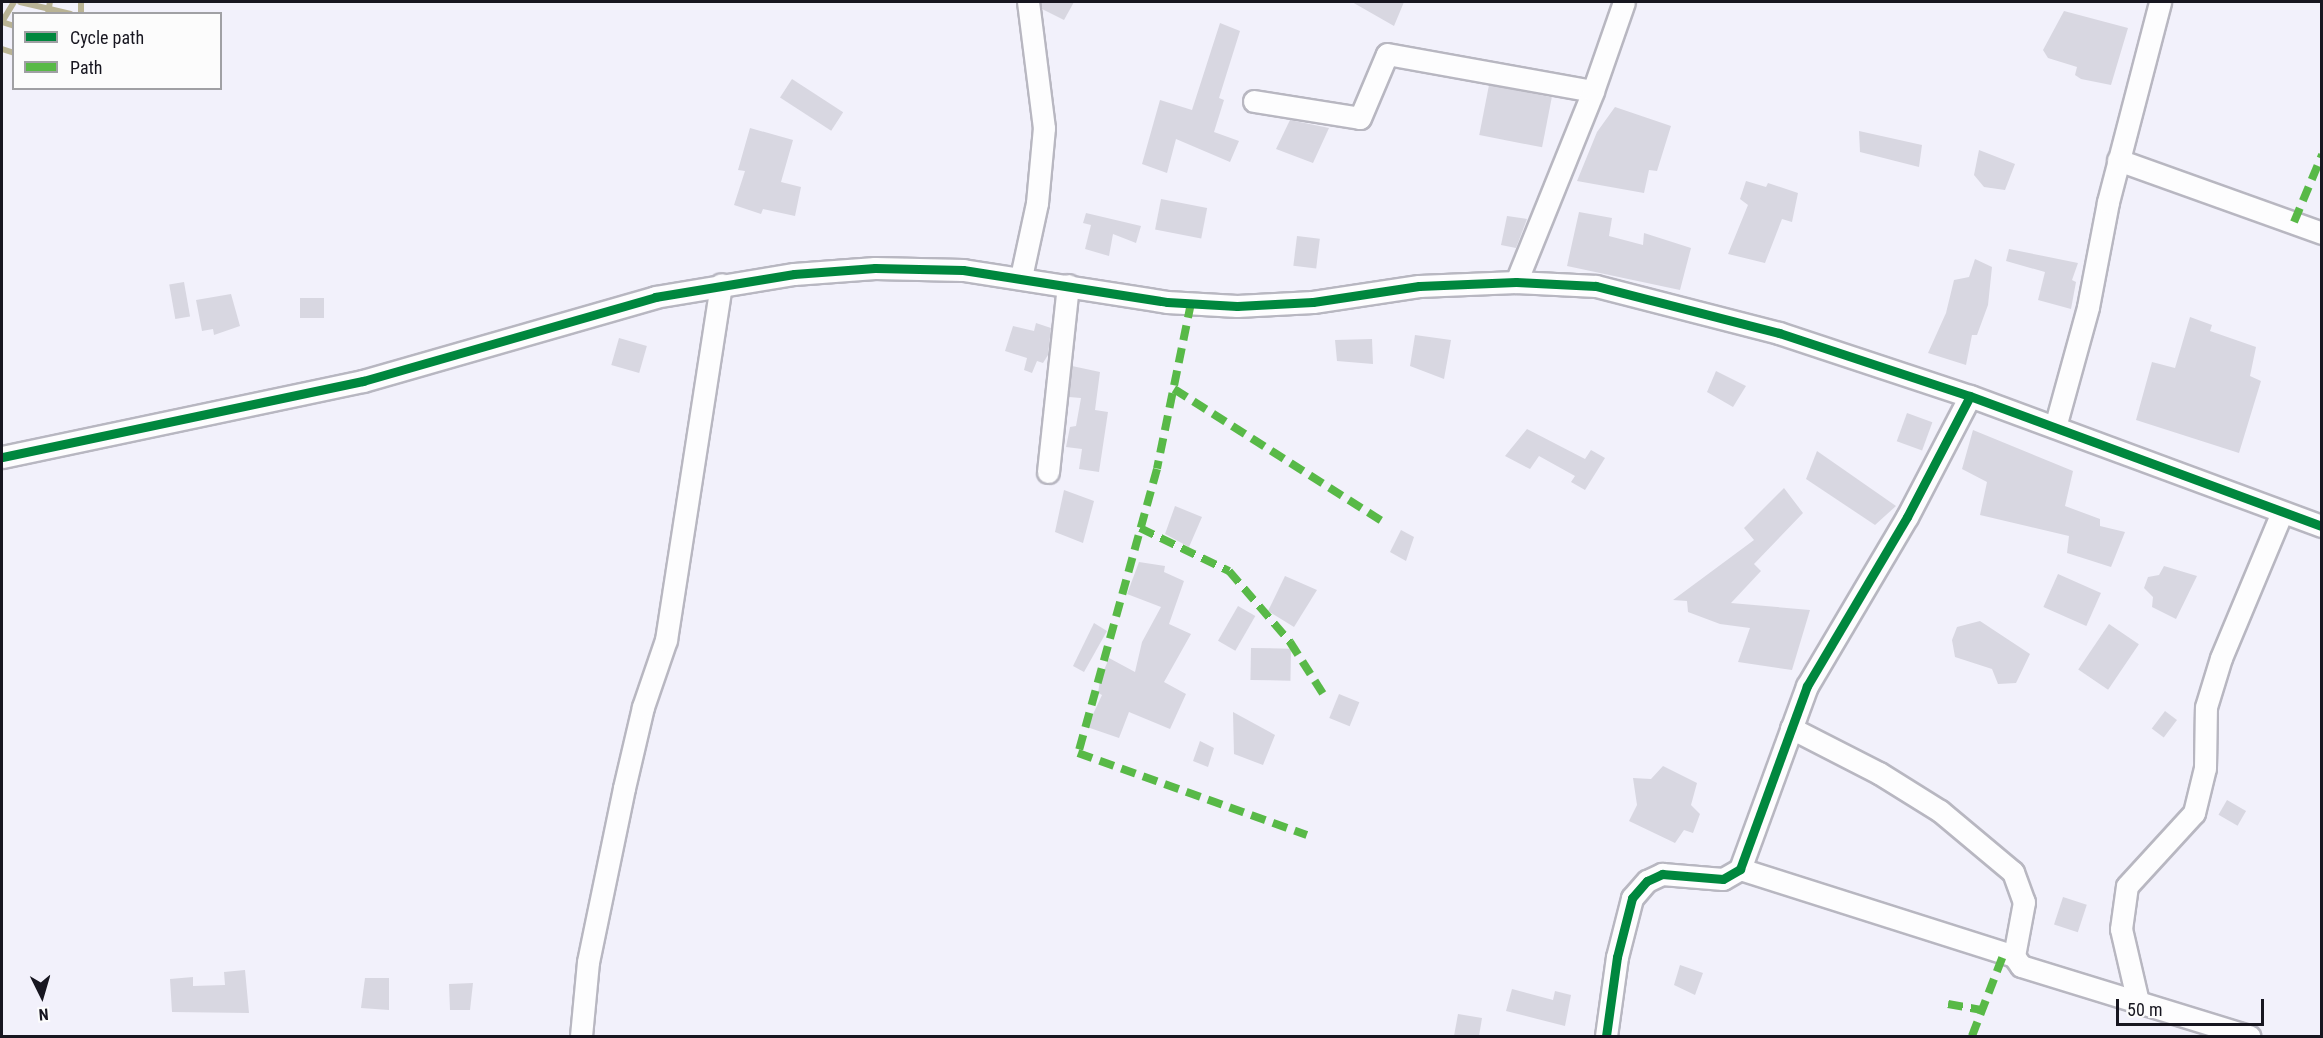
<!DOCTYPE html>
<html>
<head>
<meta charset="utf-8">
<style>
	body { margin:0 }
	#map { position:relative; width:2323px; height:1038px; overflow:hidden; background:#f2f1fb; font-family:"Roboto Condensed",sans-serif }
	div>[style] { position:absolute }
	[style*='--x'] { left:calc(var(--x)*1px); top:calc(var(--y)*1px); width:calc(var(--w)*1px); rotate:calc(var(--a)*1deg) }
	.stream>* { height:6px; margin:-3px; padding:0 3px; transform-origin:3px; border-radius:3px; background:#b9b395 }
	.building>* { inset:0; background:#d8d7e1; transform-origin:0 0 }
	.roads { filter:drop-shadow(2px 0 #b8b7c1) drop-shadow(-2px 0 #b8b7c1) drop-shadow(0 2px #b8b7c1) drop-shadow(0 -2px #b8b7c1) }
	.minor>* { height:21px; margin:-10.5px; padding:0 10.5px; transform-origin:10.5px; border-radius:10.5px; background:#fdfdfe }
	.quiet>* { height:8px; margin-top:-4px; transform-origin:0; background:repeating-linear-gradient(90deg,#58b947 0 15px,transparent 0 23px) }
	.cycleway>* { height:9px; margin:-4.5px; padding:0 4.5px; transform-origin:4.5px; border-radius:4.5px; background:#00873e }
	span { translate:-50% -50%; white-space:nowrap; text-align:center; line-height:1.15; -webkit-text-stroke:4.5px #fcfcfc; paint-order:stroke }
	.frame { position:absolute; inset:0; border:3px solid #171620; pointer-events:none }
	.legend { position:absolute; left:12px; top:12px; width:210px; height:78px; box-sizing:border-box; background:#fcfcfc; border:2px solid #a0a0a4; margin:0; padding:8px 10px; list-style:none; font-size:18px; color:#171620 }
	.legend li { display:flex; align-items:center; gap:12px; height:30px }
	.legend b { width:30px; border:2px solid #a0a0a4 }
	.north { position:absolute; left:12px; top:966px; width:60px; height:60px; -webkit-text-stroke:4px #fcfcfc; paint-order:stroke; rotate:175deg; font-size:16px; font-weight:700; line-height:24px; text-align:center; color:#171620 }
	.north::after { content:''; display:block; margin:auto; width:21px; height:27px; background:#171620; clip-path:polygon(50% 0,100% 100%,50% 72%,0 100%) }
	.scale { position:absolute; left:2116px; top:999px; width:148px; height:27px; box-sizing:border-box; border:3px solid #171620; border-top:0; padding-left:8px; font-size:18px; line-height:21px; white-space:nowrap; color:#171620; -webkit-text-stroke:4px #fcfcfc; paint-order:stroke }
</style>
</head>
<body>
<div id="map">
	<div class="stream">
		<div style="--x:20;--y:2;--w:52;--a:13.2"></div>
		<div style="--x:48;--y:14;--w:12;--a:-81"></div>
		<div style="--x:81;--y:14;--w:12;--a:-90"></div>
		<div style="--x:2;--y:22;--w:23;--a:-59"></div>
		<div style="--x:2;--y:22;--w:13;--a:18"></div>
		<div style="--x:2;--y:49;--w:13;--a:18"></div>
	</div>
	<div class="building">
		<div style="clip-path:polygon(1041px 2px,1074px 2px,1064px 20px,1042px 9px)"></div>
		<div style="clip-path:polygon(1352px 2px,1404px 2px,1394px 26px)"></div>
		<div style="clip-path:polygon(2064px 11px,2128px 28px,2111px 85px,2081px 79px,2075px 75px,2077px 67px,2048px 58px,2043px 50px)"></div>
		<div style="clip-path:polygon(1220px 23px,1240px 31px,1219px 98px,1224px 100px,1214px 132px,1239px 141px,1230px 162px,1176px 139px,1167px 173px,1142px 164px,1160px 100px,1192px 110px)"></div>
		<div style="left:792px;top:79px;width:61px;height:22px;rotate:33deg"></div>
		<div style="left:1489px;top:85px;width:64px;height:51px;rotate:11deg"></div>
		<div style="clip-path:polygon(1615px 107px,1671px 126px,1657px 171px,1649px 170px,1644px 193px,1577px 181px,1597px 132px)"></div>
		<div style="clip-path:polygon(1290px 120px,1329px 128px,1313px 163px,1276px 149px)"></div>
		<div style="clip-path:polygon(750px 128px,793px 140px,781px 182px,801px 187px,795px 216px,763px 209px,761px 214px,734px 205px,745px 171px,738px 170px)"></div>
		<div style="clip-path:polygon(1859px 131px,1922px 145px,1919px 167px,1860px 152px)"></div>
		<div style="clip-path:polygon(1979px 150px,2015px 164px,2005px 190px,1984px 187px,1974px 175px)"></div>
		<div style="clip-path:polygon(1746px 181px,1766px 187px,1768px 183px,1798px 193px,1792px 222px,1782px 219px,1765px 263px,1728px 254px,1748px 205px,1740px 199px)"></div>
		<div style="left:1161px;top:199px;width:47px;height:31px;rotate:11deg"></div>
		<div style="clip-path:polygon(1579px 212px,1612px 218px,1609px 236px,1643px 245px,1644px 233px,1691px 248px,1680px 290px,1567px 266px)"></div>
		<div style="clip-path:polygon(1086px 213px,1141px 226px,1136px 243px,1113px 234px,1109px 256px,1085px 249px,1091px 225px,1083px 223px)"></div>
		<div style="clip-path:polygon(1507px 216px,1527px 219px,1516px 248px,1501px 245px)"></div>
		<div style="left:1297px;top:236px;width:23px;height:30px;rotate:7deg"></div>
		<div style="clip-path:polygon(2009px 249px,2078px 263px,2072px 280px,2076px 282px,2071px 309px,2038px 300px,2045px 272px,2006px 261px)"></div>
		<div style="clip-path:polygon(1975px 259px,1992px 267px,1988px 305px,1977px 335px,1972px 335px,1966px 365px,1928px 353px,1946px 313px,1954px 280px,1969px 277px)"></div>
		<div style="left:184px;top:282px;width:35px;height:15px;rotate:80deg"></div>
		<div style="clip-path:polygon(231px 294px,240px 326px,214px 335px,213px 329px,202px 331px,196px 300px)"></div>
		<div style="left:300px;top:298px;width:24px;height:20px"></div>
		<div style="clip-path:polygon(2190px 317px,2212px 325px,2210px 331px,2256px 347px,2250px 376px,2261px 381px,2239px 453px,2136px 420px,2152px 362px,2175px 368px)"></div>
		<div style="clip-path:polygon(1036px 323px,1051px 328px,1048px 355px,1043px 363px,1037px 361px,1032px 373px,1024px 370px,1027px 358px,1005px 351px,1013px 326px,1034px 331px)"></div>
		<div style="clip-path:polygon(1415px 335px,1451px 340px,1444px 379px,1410px 366px)"></div>
		<div style="left:619px;top:338px;width:29px;height:28px;rotate:16deg"></div>
		<div style="clip-path:polygon(1372px 339px,1373px 364px,1337px 361px,1335px 340px)"></div>
		<div style="clip-path:polygon(1072px 366px,1100px 372px,1095px 410px,1108px 412px,1099px 472px,1079px 469px,1082px 449px,1066px 447px,1070px 427px,1076px 426px,1081px 398px,1069px 397px)"></div>
		<div style="clip-path:polygon(1716px 371px,1746px 386px,1733px 407px,1707px 392px)"></div>
		<div style="left:1907px;top:413px;width:27px;height:30px;rotate:20deg"></div>
		<div style="clip-path:polygon(1527px 429px,1585px 459px,1591px 450px,1605px 458px,1585px 490px,1571px 482px,1575px 476px,1539px 456px,1530px 469px,1505px 456px)"></div>
		<div style="clip-path:polygon(1973px 430px,2073px 471px,2065px 506px,2100px 519px,2100px 526px,2125px 532px,2111px 567px,2067px 553px,2069px 536px,1980px 515px,1987px 482px,1962px 469px)"></div>
		<div style="clip-path:polygon(1817px 451px,1896px 506px,1875px 525px,1806px 479px)"></div>
		<div style="clip-path:polygon(1784px 488px,1803px 513px,1754px 564px,1761px 571px,1731px 603px,1810px 610px,1792px 670px,1738px 662px,1750px 628px,1720px 624px,1688px 612px,1687px 601px,1673px 600px,1754px 540px,1744px 528px)"></div>
		<div style="clip-path:polygon(1064px 490px,1094px 501px,1083px 543px,1055px 532px)"></div>
		<div style="clip-path:polygon(1175px 506px,1202px 517px,1189px 547px,1165px 534px)"></div>
		<div style="clip-path:polygon(1401px 530px,1414px 537px,1406px 561px,1390px 552px)"></div>
		<div style="clip-path:polygon(1139px 562px,1165px 566px,1164px 572px,1184px 581px,1169px 624px,1191px 634px,1164px 682px,1186px 694px,1170px 729px,1129px 712px,1119px 738px,1087px 727px,1102px 695px,1098px 693px,1100px 680px,1109px 658px,1135px 672px,1142px 642px,1161px 607px,1127px 594px)"></div>
		<div style="clip-path:polygon(2164px 566px,2197px 576px,2176px 619px,2152px 607px,2153px 597px,2144px 588px,2148px 577px,2159px 575px)"></div>
		<div style="left:2058px;top:574px;width:47px;height:36px;rotate:24deg"></div>
		<div style="clip-path:polygon(1285px 576px,1317px 590px,1294px 627px,1268px 611px)"></div>
		<div style="left:1238px;top:606px;width:20px;height:40px;rotate:30deg"></div>
		<div style="clip-path:polygon(1980px 621px,2030px 654px,2016px 683px,1998px 684px,1992px 669px,1955px 657px,1952px 640px,1957px 627px)"></div>
		<div style="clip-path:polygon(1094px 623px,1107px 631px,1084px 672px,1073px 666px)"></div>
		<div style="left:2109px;top:624px;width:36px;height:55px;rotate:34deg"></div>
		<div style="left:1251px;top:648px;width:40px;height:32px;rotate:1deg"></div>
		<div style="left:1339px;top:694px;width:22px;height:26px;rotate:22deg"></div>
		<div style="left:2165px;top:711px;width:15px;height:22px;rotate:37deg"></div>
		<div style="clip-path:polygon(1233px 712px,1275px 735px,1263px 765px,1234px 754px)"></div>
		<div style="clip-path:polygon(1200px 741px,1214px 748px,1208px 767px,1193px 761px)"></div>
		<div style="clip-path:polygon(1663px 766px,1697px 783px,1691px 805px,1700px 814px,1693px 833px,1684px 830px,1675px 843px,1629px 821px,1637px 805px,1633px 778px,1651px 779px)"></div>
		<div style="left:2227px;top:800px;width:22px;height:17px;rotate:30deg"></div>
		<div style="left:2063px;top:897px;width:25px;height:29px;rotate:18deg"></div>
		<div style="clip-path:polygon(1680px 965px,1703px 973px,1695px 995px,1674px 985px)"></div>
		<div style="clip-path:polygon(245px 970px,249px 1013px,172px 1012px,170px 979px,193px 977px,193px 986px,225px 985px,224px 972px)"></div>
		<div style="clip-path:polygon(365px 978px,389px 978px,389px 1010px,361px 1008px)"></div>
		<div style="clip-path:polygon(473px 983px,470px 1010px,450px 1010px,449px 984px)"></div>
		<div style="clip-path:polygon(1512px 989px,1553px 1000px,1555px 991px,1571px 995px,1565px 1026px,1506px 1011px)"></div>
		<div style="clip-path:polygon(1458px 1014px,1482px 1018px,1479px 1036px,1454px 1036px)"></div>
	</div>
	<div class="roads">
		<div class="minor">
			<div style="--x:1254;--y:101;--w:107;--a:9.1"></div>
			<div style="--x:1360;--y:118;--w:69;--a:-67.1"></div>
			<div style="--x:1387;--y:54;--w:209;--a:10.2"></div>
			<div style="--x:2118;--y:160;--w:217;--a:19.7"></div>
			<div style="--x:1021;--y:277;--w:76;--a:-77.8"></div>
			<div style="--x:1037;--y:203;--w:75;--a:-84.7"></div>
			<div style="--x:1044;--y:128;--w:127;--a:-97.2"></div>
			<div style="--x:1516;--y:282;--w:206;--a:-68"></div>
			<div style="--x:1593;--y:91;--w:94;--a:-70.8"></div>
			<div style="--x:2055;--y:427;--w:124;--a:-74.6"></div>
			<div style="--x:2088;--y:307;--w:107;--a:-79.2"></div>
			<div style="--x:2108;--y:202;--w:207;--a:-75.4"></div>
			<div style="--x:2;--y:457;--w:369;--a:-11.9"></div>
			<div style="--x:363;--y:381;--w:304;--a:-16"></div>
			<div style="--x:655;--y:297;--w:141;--a:-9.4"></div>
			<div style="--x:794;--y:274;--w:81;--a:-4.2"></div>
			<div style="--x:875;--y:268;--w:88;--a:1.3"></div>
			<div style="--x:963;--y:270;--w:206;--a:8.9"></div>
			<div style="--x:1167;--y:302;--w:70;--a:3.3"></div>
			<div style="--x:1237;--y:306;--w:76;--a:-3"></div>
			<div style="--x:1313;--y:302;--w:107;--a:-8.6"></div>
			<div style="--x:1419;--y:286;--w:97;--a:-2.4"></div>
			<div style="--x:1516;--y:282;--w:80;--a:2.9"></div>
			<div style="--x:1596;--y:286;--w:189;--a:14.4"></div>
			<div style="--x:1779;--y:333;--w:201;--a:18.3"></div>
			<div style="--x:1970;--y:396;--w:375;--a:20.3"></div>
			<div style="--x:1048;--y:472;--w:188;--a:-83.9"></div>
			<div style="--x:1791;--y:728;--w:99;--a:27.1"></div>
			<div style="--x:1879;--y:773;--w:72;--a:31.9"></div>
			<div style="--x:1940;--y:811;--w:95;--a:39.9"></div>
			<div style="--x:2013;--y:872;--w:32;--a:70"></div>
			<div style="--x:2024;--y:902;--w:55;--a:100.5"></div>
			<div style="--x:2014;--y:956;--w:12;--a:55"></div>
			<div style="--x:2021;--y:966;--w:239;--a:17.1"></div>
			<div style="--x:1740;--y:869;--w:287;--a:17.6"></div>
			<div style="--x:2138;--y:1002;--w:75;--a:-103.1"></div>
			<div style="--x:2121;--y:929;--w:43;--a:-82.1"></div>
			<div style="--x:2127;--y:886;--w:99;--a:-47.5"></div>
			<div style="--x:2194;--y:813;--w:46;--a:-76.3"></div>
			<div style="--x:2205;--y:768;--w:61;--a:-89.1"></div>
			<div style="--x:2206;--y:707;--w:51;--a:-73"></div>
			<div style="--x:2221;--y:658;--w:158;--a:-67.3"></div>
			<div style="--x:581;--y:1036;--w:74;--a:-84.6"></div>
			<div style="--x:588;--y:962;--w:178;--a:-78.3"></div>
			<div style="--x:624;--y:788;--w:83;--a:-76.8"></div>
			<div style="--x:643;--y:707;--w:71;--a:-71.1"></div>
			<div style="--x:666;--y:640;--w:360;--a:-81.2"></div>
			<div style="--x:1606;--y:1036;--w:80;--a:-82.1"></div>
			<div style="--x:1617;--y:957;--w:61;--a:-75.7"></div>
			<div style="--x:1632;--y:898;--w:23;--a:-49"></div>
			<div style="--x:1647;--y:881;--w:17;--a:-25"></div>
			<div style="--x:1662;--y:874;--w:61;--a:4.7"></div>
			<div style="--x:1723;--y:879;--w:20;--a:-30"></div>
			<div style="--x:1740;--y:869;--w:195;--a:-69.9"></div>
			<div style="--x:1807;--y:686;--w:196;--a:-59.4"></div>
			<div style="--x:1907;--y:517;--w:136;--a:-62.5"></div>
		</div>
	</div>
	<div class="quiet">
		<div style="--x:2294;--y:222;--w:73;--a:-67.3"></div>
		<div style="--x:1191;--y:303;--w:169;--a:101.6"></div>
		<div style="--x:1157;--y:469;--w:295;--a:105.5"></div>
		<div style="--x:1078;--y:753;--w:243;--a:19.7"></div>
		<div style="--x:1174;--y:389;--w:252;--a:32.4"></div>
		<div style="--x:1140;--y:528;--w:99;--a:25.8"></div>
		<div style="--x:1229;--y:571;--w:94;--a:49.3"></div>
		<div style="--x:1290;--y:642;--w:69;--a:57.5"></div>
		<div style="--x:1948;--y:1004;--w:35;--a:10"></div>
		<div style="--x:1972;--y:1036;--w:89;--a:-68.9"></div>
	</div>
	<div class="cycleway">
		<div style="--x:2;--y:457;--w:369;--a:-11.9"></div>
		<div style="--x:363;--y:381;--w:304;--a:-16"></div>
		<div style="--x:655;--y:297;--w:141;--a:-9.4"></div>
		<div style="--x:794;--y:274;--w:81;--a:-4.2"></div>
		<div style="--x:875;--y:268;--w:88;--a:1.3"></div>
		<div style="--x:963;--y:270;--w:206;--a:8.9"></div>
		<div style="--x:1167;--y:302;--w:70;--a:3.3"></div>
		<div style="--x:1237;--y:306;--w:76;--a:-3"></div>
		<div style="--x:1313;--y:302;--w:107;--a:-8.6"></div>
		<div style="--x:1419;--y:286;--w:97;--a:-2.4"></div>
		<div style="--x:1516;--y:282;--w:80;--a:2.9"></div>
		<div style="--x:1596;--y:286;--w:189;--a:14.4"></div>
		<div style="--x:1779;--y:333;--w:201;--a:18.3"></div>
		<div style="--x:1970;--y:396;--w:375;--a:20.3"></div>
		<div style="--x:1606;--y:1036;--w:80;--a:-82.1"></div>
		<div style="--x:1617;--y:957;--w:61;--a:-75.7"></div>
		<div style="--x:1632;--y:898;--w:23;--a:-49"></div>
		<div style="--x:1647;--y:881;--w:17;--a:-25"></div>
		<div style="--x:1662;--y:874;--w:61;--a:4.7"></div>
		<div style="--x:1723;--y:879;--w:20;--a:-30"></div>
		<div style="--x:1740;--y:869;--w:195;--a:-69.9"></div>
		<div style="--x:1807;--y:686;--w:196;--a:-59.4"></div>
		<div style="--x:1907;--y:517;--w:136;--a:-62.5"></div>
	</div>
	<div class="frame"></div>
	<ul class="legend">
	<li><b style="height:8px;background:#00873e"></b>Cycle path</li>
	<li><b style="height:8px;background:#58b947"></b>Path</li>
	</ul>
	<div class="north">N</div>
	<div class="scale">50 m</div>
</div>
</body>
</html>
